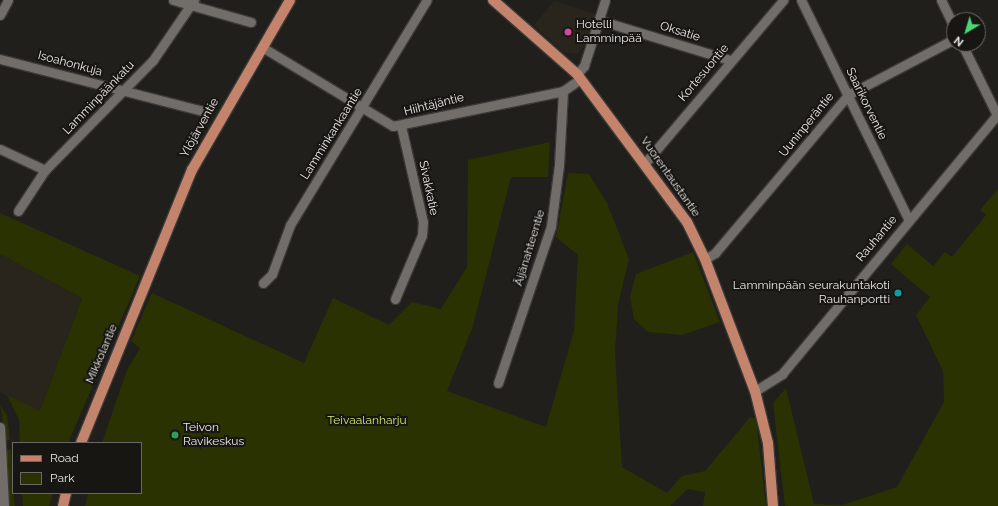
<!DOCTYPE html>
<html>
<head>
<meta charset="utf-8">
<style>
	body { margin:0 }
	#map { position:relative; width:998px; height:506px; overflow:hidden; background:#211f1c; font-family:Raleway,sans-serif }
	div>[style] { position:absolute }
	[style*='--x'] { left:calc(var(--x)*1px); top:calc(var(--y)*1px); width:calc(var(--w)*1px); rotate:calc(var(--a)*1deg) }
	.built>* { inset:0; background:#2a251c }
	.green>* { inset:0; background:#2a3201 }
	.roads { filter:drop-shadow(1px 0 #3c3a38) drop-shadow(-1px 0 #3c3a38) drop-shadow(0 1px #3c3a38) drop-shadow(0 -1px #3c3a38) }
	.minor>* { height:9px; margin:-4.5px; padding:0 4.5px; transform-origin:4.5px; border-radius:4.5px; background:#716e6a }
	.major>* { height:10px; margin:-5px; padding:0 5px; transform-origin:5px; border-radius:5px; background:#c4846c }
	.dots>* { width:11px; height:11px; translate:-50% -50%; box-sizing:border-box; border:2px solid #181613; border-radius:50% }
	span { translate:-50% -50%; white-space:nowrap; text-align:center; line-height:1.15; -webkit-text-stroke:4px #181613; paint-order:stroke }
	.poi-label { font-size:12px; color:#e8e6e4 }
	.left { translate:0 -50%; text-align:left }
	.right { translate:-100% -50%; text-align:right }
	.street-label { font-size:12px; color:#e8e6e4 }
	.park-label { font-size:12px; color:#cfe969 }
	.legend { position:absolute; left:12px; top:442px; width:130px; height:52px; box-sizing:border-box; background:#181613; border:1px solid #6b6967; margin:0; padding:5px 7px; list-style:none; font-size:12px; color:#e8e6e4 }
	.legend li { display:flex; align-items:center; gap:8px; height:20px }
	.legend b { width:20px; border:1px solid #6b6967 }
	.north { position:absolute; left:946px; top:12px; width:40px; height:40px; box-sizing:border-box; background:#181613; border:1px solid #6b6967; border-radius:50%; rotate:218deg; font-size:11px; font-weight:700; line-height:16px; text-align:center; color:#e8e6e4 }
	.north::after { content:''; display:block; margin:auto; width:14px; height:18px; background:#4dd676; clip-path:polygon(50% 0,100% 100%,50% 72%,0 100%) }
</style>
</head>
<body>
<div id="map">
	<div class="built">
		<div style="clip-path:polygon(554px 1px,595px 14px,584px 47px,577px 54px,563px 52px,534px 25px)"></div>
		<div style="clip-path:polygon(0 254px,82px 298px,40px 412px,0 392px)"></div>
	</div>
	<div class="green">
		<div style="clip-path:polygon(550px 142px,548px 177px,511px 177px,473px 326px,447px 391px,546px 427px,574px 331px,578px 255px,556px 237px,568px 173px,589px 174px,607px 203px,629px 259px,618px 305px,615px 353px,622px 467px,667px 493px,682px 476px,705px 471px,750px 417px,756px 418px,766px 506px,703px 506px,705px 492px,688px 489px,670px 506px,85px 506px,88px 493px,141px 493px,141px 443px,102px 443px,127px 370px,140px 348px,131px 341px,152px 293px,304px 363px,333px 298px,389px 325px,412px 302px,441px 309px,467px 267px,468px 160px)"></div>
		<div style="clip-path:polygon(998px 189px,998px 506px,785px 506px,773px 403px,786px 388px,814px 504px,842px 505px,897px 487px,944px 402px,943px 371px,916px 315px,930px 297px,891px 264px,907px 244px,933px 266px,945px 252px,952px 257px,986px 215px,980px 210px)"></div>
		<div style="clip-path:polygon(0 213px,140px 276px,68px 443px,20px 443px,19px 420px,7px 395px,40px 411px,82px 298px,0 254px)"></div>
		<div style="clip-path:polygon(693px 252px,720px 322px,682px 335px,648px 332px,634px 319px,630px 297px,636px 274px)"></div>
		<div style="clip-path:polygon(0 404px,7px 416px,10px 440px,6px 440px)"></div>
		<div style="clip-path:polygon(11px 449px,13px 493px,15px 506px,10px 506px,6px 450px)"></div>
		<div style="clip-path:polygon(22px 493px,53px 493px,49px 506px,23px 506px)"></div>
	</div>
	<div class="roads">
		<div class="minor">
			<div style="--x:173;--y:0;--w:81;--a:15.8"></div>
			<div style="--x:801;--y:0;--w:245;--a:63.9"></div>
			<div style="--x:941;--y:0;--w:30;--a:64"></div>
			<div style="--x:0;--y:15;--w:17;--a:-62"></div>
			<div style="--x:599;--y:20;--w:137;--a:17"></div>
			<div style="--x:962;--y:44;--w:79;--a:63.8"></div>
			<div style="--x:262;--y:47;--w:153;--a:31.1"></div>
			<div style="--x:393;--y:126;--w:174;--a:-11.6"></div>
			<div style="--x:563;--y:91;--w:21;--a:-35"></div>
			<div style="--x:0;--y:59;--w:210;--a:14.4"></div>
			<div style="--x:577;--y:74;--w:11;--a:-49"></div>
			<div style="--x:584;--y:66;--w:69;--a:-72.3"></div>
			<div style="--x:0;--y:149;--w:50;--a:25"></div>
			<div style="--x:645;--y:163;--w:214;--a:-49.7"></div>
			<div style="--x:18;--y:211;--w:49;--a:-56.6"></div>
			<div style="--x:45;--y:170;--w:154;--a:-45.5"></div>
			<div style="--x:153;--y:60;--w:73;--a:-55.7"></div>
			<div style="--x:705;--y:259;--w:12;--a:-31"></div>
			<div style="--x:715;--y:253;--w:207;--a:-49.9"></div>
			<div style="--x:848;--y:95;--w:120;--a:-27.8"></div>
			<div style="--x:263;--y:283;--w:13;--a:-45"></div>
			<div style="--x:272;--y:274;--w:52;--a:-69.8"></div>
			<div style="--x:290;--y:225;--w:263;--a:-58.7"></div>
			<div style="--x:395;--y:299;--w:69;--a:-67.1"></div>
			<div style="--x:422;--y:235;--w:13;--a:-86"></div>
			<div style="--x:423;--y:222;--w:98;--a:-102.9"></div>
			<div style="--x:498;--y:383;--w:166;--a:-71.3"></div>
			<div style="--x:551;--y:226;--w:62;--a:-82.5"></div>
			<div style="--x:559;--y:165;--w:74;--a:-86.9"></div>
			<div style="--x:755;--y:391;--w:32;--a:-32"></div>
			<div style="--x:782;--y:374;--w:338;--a:-50.3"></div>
			<div style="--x:0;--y:427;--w:79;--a:87.1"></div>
		</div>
		<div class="major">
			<div style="--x:493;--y:0;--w:112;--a:41.4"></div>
			<div style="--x:577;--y:74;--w:184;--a:53.4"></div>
			<div style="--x:687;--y:222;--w:41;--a:64.1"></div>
			<div style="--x:705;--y:259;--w:141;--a:69.3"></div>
			<div style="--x:755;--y:391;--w:54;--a:76"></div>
			<div style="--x:768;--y:443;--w:63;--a:85.5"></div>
			<div style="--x:81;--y:443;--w:295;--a:-67.9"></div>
			<div style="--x:192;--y:170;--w:196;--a:-60"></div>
			<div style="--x:63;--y:506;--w:13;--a:-77"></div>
		</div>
	</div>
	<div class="dots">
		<div style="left:568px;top:32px;background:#d1479c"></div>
		<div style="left:898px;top:293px;background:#0f9aa8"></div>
		<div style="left:175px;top:435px;background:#2e9e5b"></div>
	</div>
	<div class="poi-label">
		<span class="left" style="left:576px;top:32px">Hotelli<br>Lamminpää</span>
		<span class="right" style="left:890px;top:293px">Lamminpään seurakuntakoti<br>Rauhanportti</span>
		<span class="left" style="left:183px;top:435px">Teivon<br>Ravikeskus</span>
	</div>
	<div class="street-label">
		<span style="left:680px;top:32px;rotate:17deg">Oksatie</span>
		<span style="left:70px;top:64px;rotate:15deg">Isoahonkuja</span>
		<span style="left:704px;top:73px;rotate:-50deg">Kortesuontie</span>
		<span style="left:99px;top:98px;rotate:-46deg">Lamminpäänkatu</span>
		<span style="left:866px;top:104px;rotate:64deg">Saarikorventie</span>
		<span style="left:434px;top:105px;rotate:-14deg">Hiihtäjäntie</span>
		<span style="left:807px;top:125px;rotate:-51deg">Uuninperäntie</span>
		<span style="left:200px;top:128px;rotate:-61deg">Ylöjärventie</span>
		<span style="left:332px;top:134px;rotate:-58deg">Lamminkankaantie</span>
		<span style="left:670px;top:177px;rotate:55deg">Vuorentaustantie</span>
		<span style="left:428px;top:188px;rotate:78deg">Sivakkatie</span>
		<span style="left:877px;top:239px;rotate:-50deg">Rauhantie</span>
		<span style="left:530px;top:248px;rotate:-73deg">Äijänahteentie</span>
		<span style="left:102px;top:354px;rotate:-67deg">Mikkolantie</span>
	</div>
	<div class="park-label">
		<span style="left:367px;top:421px">Teivaalanharju</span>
	</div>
	<ul class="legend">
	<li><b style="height:5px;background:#c4846c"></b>Road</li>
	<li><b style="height:11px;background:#2a3201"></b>Park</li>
	</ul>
	<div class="north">N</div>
</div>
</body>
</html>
